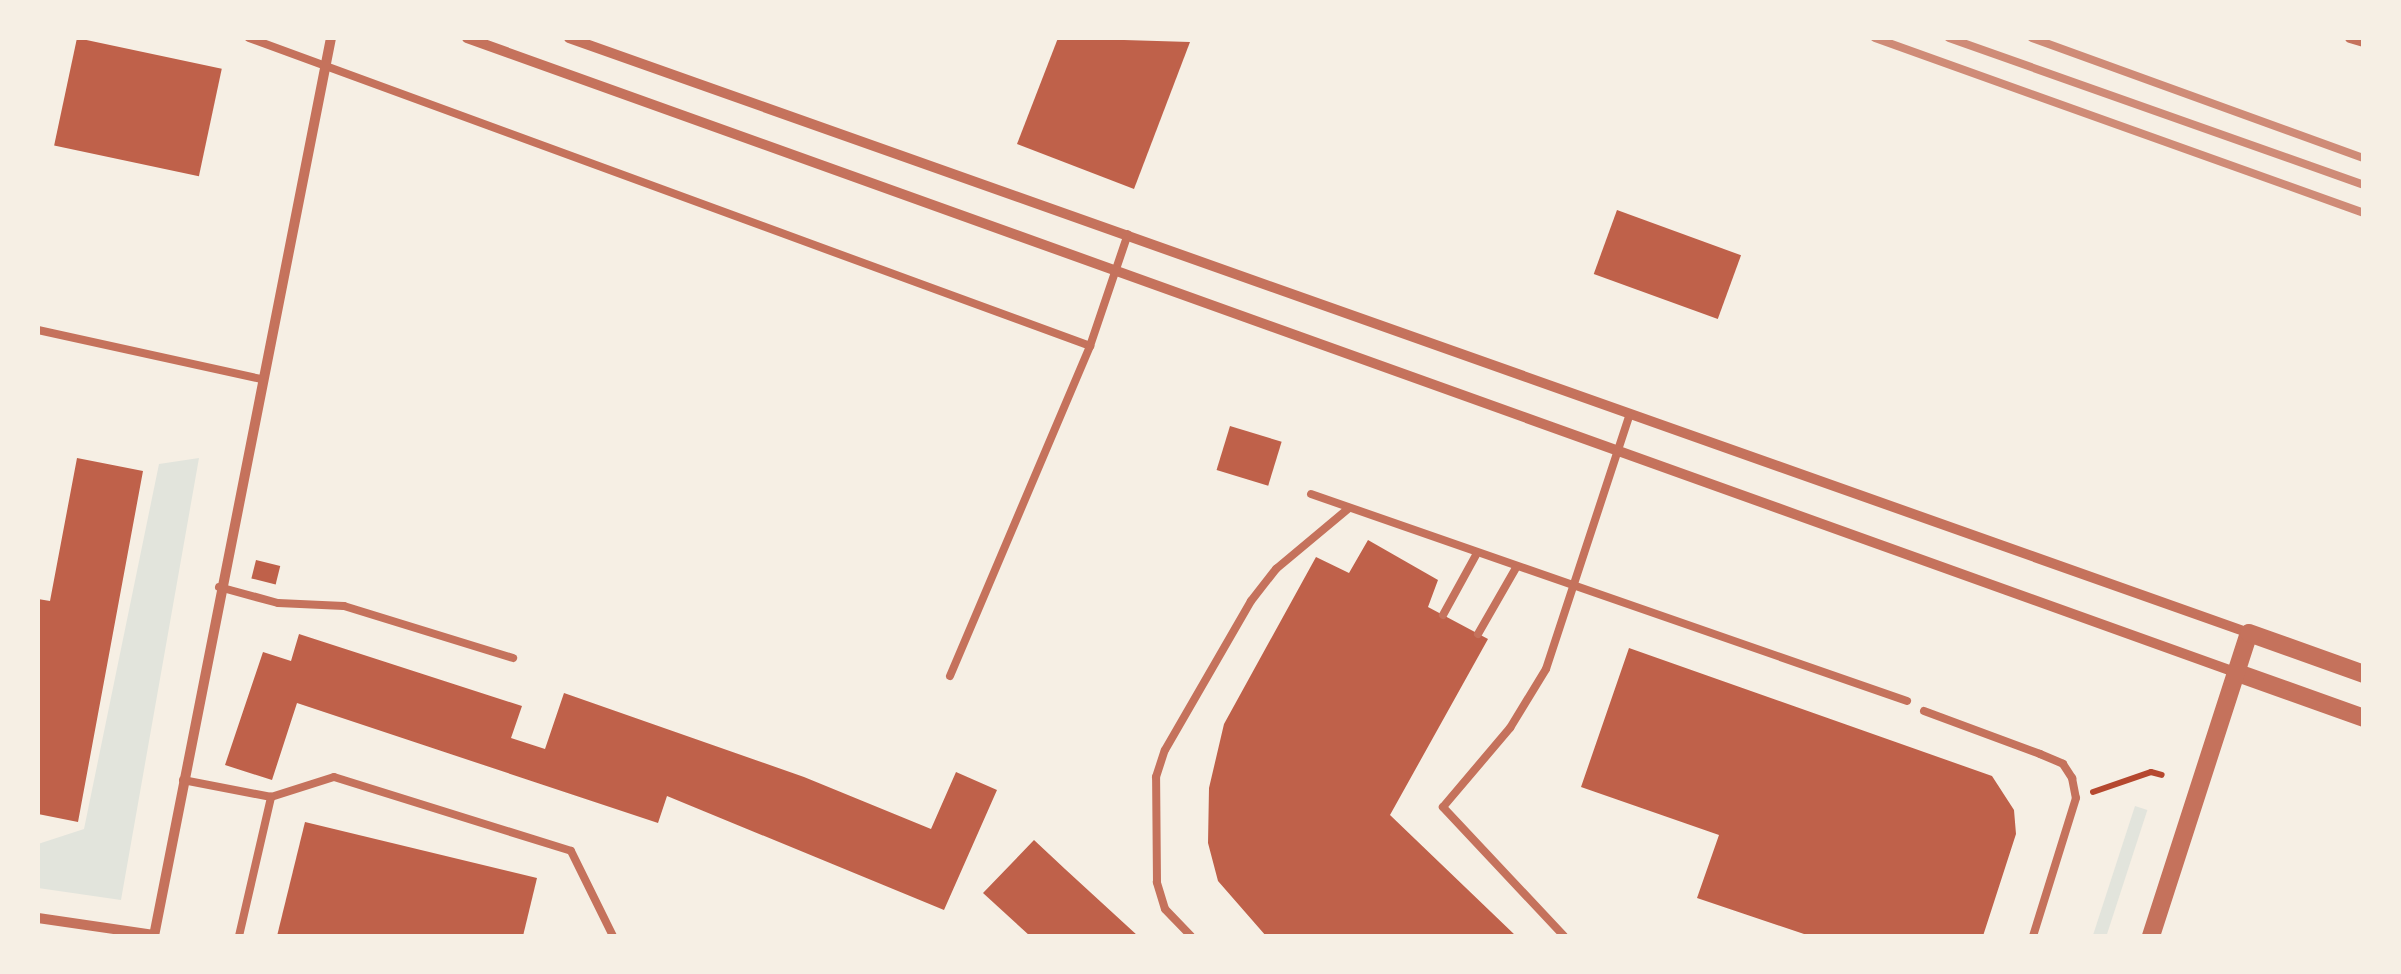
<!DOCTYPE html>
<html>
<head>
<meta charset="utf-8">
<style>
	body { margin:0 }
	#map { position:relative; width:2401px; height:974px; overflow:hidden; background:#f6efe4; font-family:Inter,sans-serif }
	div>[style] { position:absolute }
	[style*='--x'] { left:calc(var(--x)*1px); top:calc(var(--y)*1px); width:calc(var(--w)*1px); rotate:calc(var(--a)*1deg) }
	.green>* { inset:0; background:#e2e4dc; transform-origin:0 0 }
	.building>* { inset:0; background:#bf614a; transform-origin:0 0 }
	.path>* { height:6px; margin:-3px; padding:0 3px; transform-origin:3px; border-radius:3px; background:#b5482f }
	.service>* { height:8px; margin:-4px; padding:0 4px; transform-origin:4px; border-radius:4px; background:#c5725c }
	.minor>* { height:10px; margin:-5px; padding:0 5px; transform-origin:5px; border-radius:5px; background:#c5725c }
	.tertiary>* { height:18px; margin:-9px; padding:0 9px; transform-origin:9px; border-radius:9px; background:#c5725c }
	.rail>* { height:8px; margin:-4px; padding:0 4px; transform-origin:4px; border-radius:4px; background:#cf8b77 }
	span { translate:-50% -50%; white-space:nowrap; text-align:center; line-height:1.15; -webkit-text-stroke:9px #f6efe4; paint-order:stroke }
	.frame { position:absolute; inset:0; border:40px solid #f6efe4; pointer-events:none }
</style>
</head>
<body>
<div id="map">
	<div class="green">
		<div style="clip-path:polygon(199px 458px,121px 900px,38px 888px,38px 844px,84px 829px,159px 464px)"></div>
		<div style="left:2135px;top:806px;width:13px;height:136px;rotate:18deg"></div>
	</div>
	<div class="building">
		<div style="left:77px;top:38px;width:148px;height:110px;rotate:12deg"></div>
		<div style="clip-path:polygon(1058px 38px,1190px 42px,1134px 189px,1017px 144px)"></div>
		<div style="left:1617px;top:210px;width:132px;height:68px;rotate:20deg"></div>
		<div style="left:1230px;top:426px;width:54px;height:46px;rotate:17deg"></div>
		<div style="clip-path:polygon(77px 458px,143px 471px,78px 822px,38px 814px,38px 599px,50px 601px)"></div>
		<div style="clip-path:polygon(1368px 540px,1438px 580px,1428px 607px,1488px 639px,1390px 815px,1516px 936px,1266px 936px,1218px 881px,1208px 843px,1209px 788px,1224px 724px,1316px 557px,1349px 573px)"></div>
		<div style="left:256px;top:560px;width:25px;height:19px;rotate:14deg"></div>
		<div style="clip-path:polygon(299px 634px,522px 706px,511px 738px,545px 749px,564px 693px,804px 777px,931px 829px,956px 772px,997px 790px,944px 910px,667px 796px,658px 823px,297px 703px,272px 780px,225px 765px,263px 652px,291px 661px)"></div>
		<div style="clip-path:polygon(1629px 648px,1992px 776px,2014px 810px,2016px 834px,1983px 936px,1810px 936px,1697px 898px,1719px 835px,1581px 787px)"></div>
		<div style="clip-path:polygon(305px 822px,537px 878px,523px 936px,277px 936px)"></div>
		<div style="clip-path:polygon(1034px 840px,1065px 869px,1138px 936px,1030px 936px,983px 893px)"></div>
	</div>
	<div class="path">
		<div style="--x:2093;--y:792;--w:61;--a:-19"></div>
		<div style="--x:2151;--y:772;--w:11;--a:15"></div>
	</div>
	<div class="service">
		<div style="--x:249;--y:38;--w:896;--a:20.11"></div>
		<div style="--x:38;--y:330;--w:228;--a:12.4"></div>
		<div style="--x:1311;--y:494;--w:631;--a:19.15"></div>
		<div style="--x:219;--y:587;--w:61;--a:15.2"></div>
		<div style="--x:278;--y:603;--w:66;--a:2.6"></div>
		<div style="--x:344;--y:606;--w:177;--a:17.1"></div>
		<div style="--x:1443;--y:615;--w:68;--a:-61.2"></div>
		<div style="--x:1478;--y:634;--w:76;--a:-60.1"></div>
		<div style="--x:950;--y:676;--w:358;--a:-67"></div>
		<div style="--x:1090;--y:346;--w:118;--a:-71.3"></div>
		<div style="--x:1924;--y:711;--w:124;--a:20.3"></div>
		<div style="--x:2040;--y:754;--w:25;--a:23"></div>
		<div style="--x:2063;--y:764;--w:17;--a:57"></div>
		<div style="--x:2072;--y:778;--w:20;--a:79"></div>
		<div style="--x:2076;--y:798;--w:145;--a:107.3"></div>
		<div style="--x:183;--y:780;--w:90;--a:10.9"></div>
		<div style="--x:271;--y:797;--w:66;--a:-17.6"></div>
		<div style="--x:334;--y:777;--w:248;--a:17.3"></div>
		<div style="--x:571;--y:851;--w:95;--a:63.7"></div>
		<div style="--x:239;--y:936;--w:143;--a:-77"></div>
		<div style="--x:1191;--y:936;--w:37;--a:-134"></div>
		<div style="--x:1165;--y:909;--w:28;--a:-107"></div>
		<div style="--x:1157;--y:882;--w:105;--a:-90.5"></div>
		<div style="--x:1156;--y:777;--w:28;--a:-72"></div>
		<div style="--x:1165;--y:750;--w:172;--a:-60"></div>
		<div style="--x:1251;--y:601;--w:41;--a:-52"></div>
		<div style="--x:1276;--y:569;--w:95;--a:-39.9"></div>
		<div style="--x:1564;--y:936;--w:177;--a:-133.2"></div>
		<div style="--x:1443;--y:807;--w:104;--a:-49.7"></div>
		<div style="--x:1510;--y:728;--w:69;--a:-58.6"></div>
		<div style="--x:1546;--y:669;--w:269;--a:-71.8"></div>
	</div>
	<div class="minor">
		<div style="--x:467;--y:38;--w:1878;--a:19.73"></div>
		<div style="--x:569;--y:38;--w:1782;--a:19.5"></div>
		<div style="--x:2350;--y:38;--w:15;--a:16"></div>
		<div style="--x:38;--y:918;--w:117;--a:8.3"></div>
		<div style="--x:154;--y:936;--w:915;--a:-78.85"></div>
	</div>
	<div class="tertiary">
		<div style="--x:2235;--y:672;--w:137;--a:19.6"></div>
		<div style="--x:2151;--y:936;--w:318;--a:-72.1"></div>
		<div style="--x:2249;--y:633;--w:122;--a:19.6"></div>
	</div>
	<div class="rail">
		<div style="--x:1875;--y:38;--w:519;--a:19.69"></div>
		<div style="--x:1949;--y:38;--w:440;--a:19.5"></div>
		<div style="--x:2032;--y:38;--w:353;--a:19.9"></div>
	</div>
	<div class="frame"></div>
</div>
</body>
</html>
